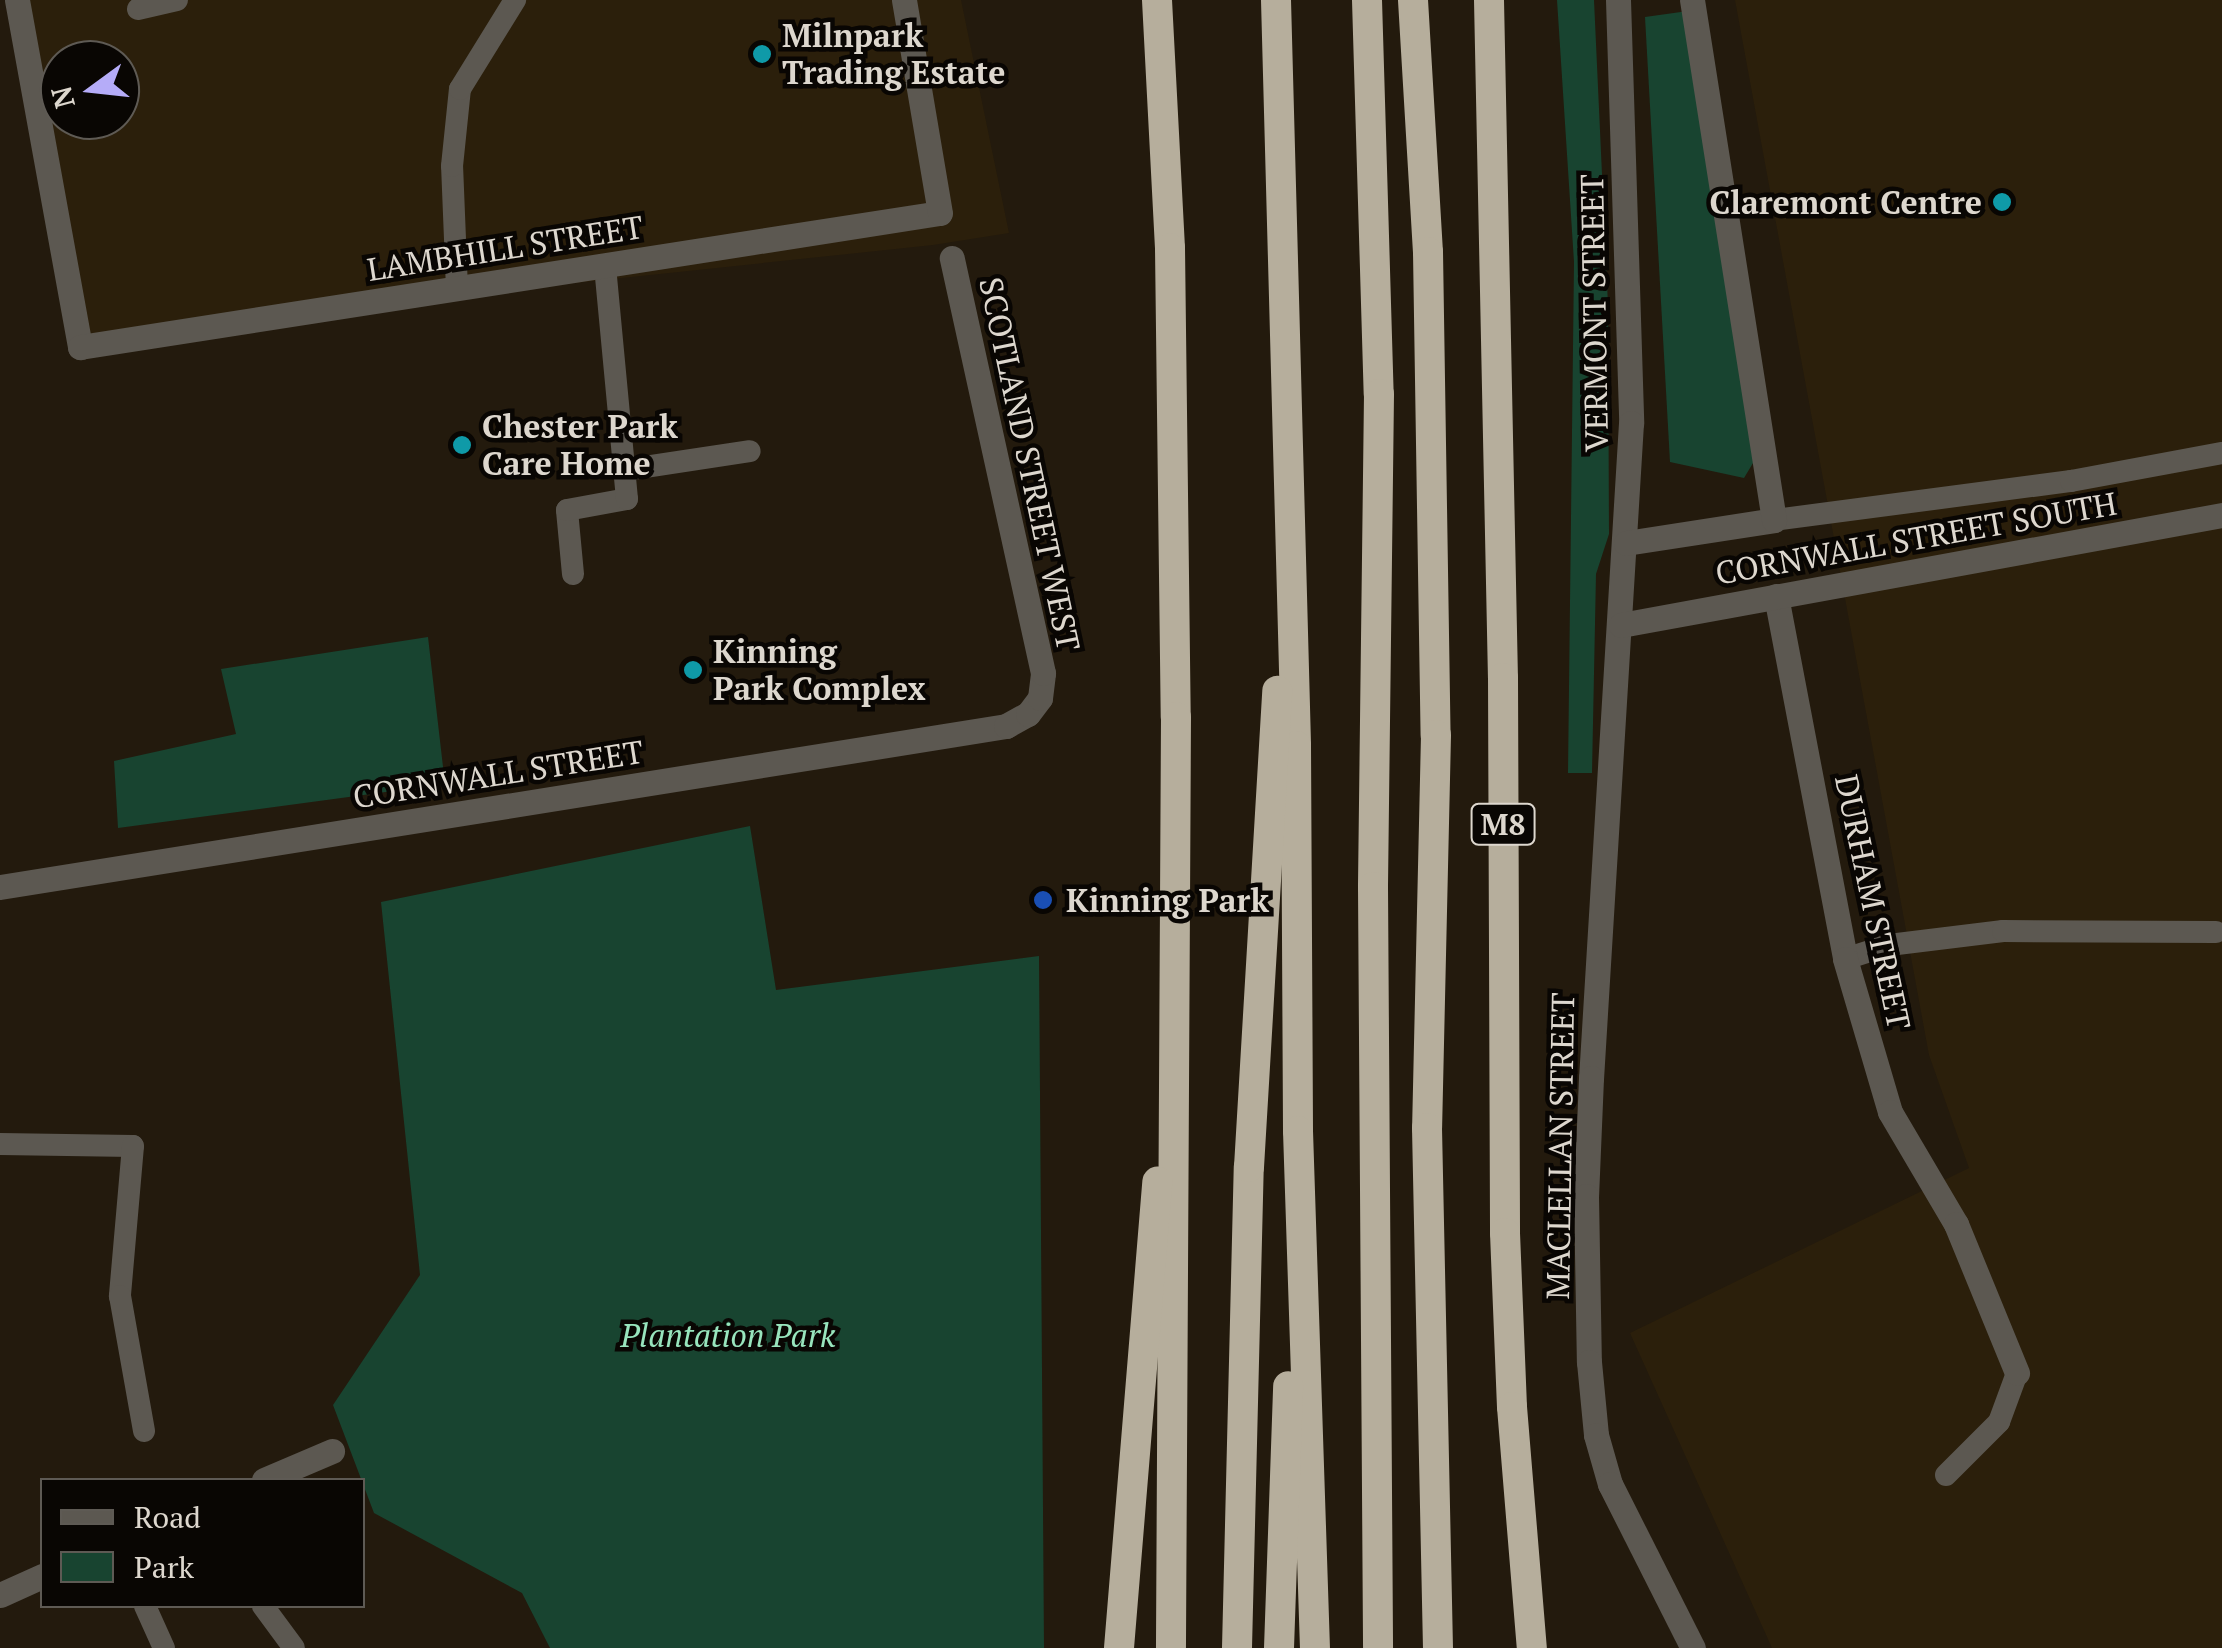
<!DOCTYPE html>
<html>
<head>
<meta charset="utf-8">
<style>
	body { margin:0 }
	#map { position:relative; width:2222px; height:1648px; overflow:hidden; background:#231a0d; font-family:"PT Serif",serif }
	div>[style] { position:absolute }
	[style*='--x'] { left:calc(var(--x)*1px); top:calc(var(--y)*1px); width:calc(var(--w)*1px); rotate:calc(var(--a)*1deg) }
	.built>* { inset:0; background:#2b1f0b }
	.green>* { inset:0; background:#184430 }
	.service>* { height:22px; margin:-11px; padding:0 11px; transform-origin:11px; border-radius:11px; background:#5c5851 }
	.minor>* { height:25px; margin:-12.5px; padding:0 12.5px; transform-origin:12.5px; border-radius:12.5px; background:#5c5851 }
	.motorway>* { height:30px; margin:-15px; padding:0 15px; transform-origin:15px; border-radius:15px; background:#b6ae9c }
	.dots>* { width:28px; height:28px; translate:-50% -50%; box-sizing:border-box; border:5px solid #090603; border-radius:50% }
	span { translate:-50% -50%; white-space:nowrap; text-align:center; line-height:1.15; -webkit-text-stroke:9px #090603; paint-order:stroke }
	.shield-label span { padding:2px 8px; background:#090603; border:2px solid; border-radius:8px; -webkit-text-stroke-width:0 }
	.shield-label { font-size:30px; color:#ddd7ce; font-weight:700 }
	.poi-label { font-size:32px; color:#ddd7ce; font-weight:700 }
	.left { translate:0 -50%; text-align:left }
	.right { translate:-100% -50%; text-align:right }
	.street-label { font-size:32px; color:#ddd7ce }
	.park-label { font-size:32px; color:#98e5bd; font-style:italic }
	.legend { position:absolute; left:40px; top:1478px; width:325px; height:130px; box-sizing:border-box; background:#090603; border:2px solid #5e5a54; margin:0; padding:12px 18px; list-style:none; font-size:30px; color:#ddd7ce }
	.legend li { display:flex; align-items:center; gap:20px; height:50px }
	.legend b { width:50px; border:2px solid #5e5a54 }
	.north { position:absolute; left:40px; top:40px; width:100px; height:100px; box-sizing:border-box; background:#090603; border:2px solid #5e5a54; border-radius:50%; rotate:255deg; font-size:28px; font-weight:700; line-height:40px; text-align:center; color:#ddd7ce }
	.north::after { content:''; display:block; margin:auto; width:35px; height:45px; background:#b5acf8; clip-path:polygon(50% 0,100% 100%,50% 72%,0 100%) }
</style>
</head>
<body>
<div id="map">
	<div class="built">
		<div style="clip-path:polygon(evenodd,15px 0,961px 0,1009px 233px,933px 245px,74px 336px,15px 0,60px 60px,120px 60px,120px 120px,60px 120px,60px 60px)"></div>
		<div style="clip-path:polygon(1735px 0,2222px 0,2222px 1648px,1772px 1648px,1630px 1333px,1969px 1168px,1929px 1055px)"></div>
	</div>
	<div class="green">
		<div style="clip-path:polygon(1557px 0,1594px 0,1608px 305px,1609px 534px,1596px 574px,1592px 773px,1568px 773px,1574px 262px)"></div>
		<div style="clip-path:polygon(1688px 11px,1756px 458px,1744px 478px,1670px 462px,1645px 17px)"></div>
		<div style="clip-path:polygon(428px 637px,445px 784px,118px 828px,114px 761px,236px 734px,221px 669px)"></div>
		<div style="clip-path:polygon(750px 826px,776px 990px,1039px 956px,1044px 1648px,550px 1648px,522px 1593px,374px 1513px,333px 1405px,420px 1275px,381px 902px)"></div>
	</div>
	<div class="service">
		<div style="--x:138;--y:9;--w:40;--a:-13"></div>
		<div style="--x:457;--y:289;--w:123;--a:-92.3"></div>
		<div style="--x:452;--y:166;--w:77;--a:-84.1"></div>
		<div style="--x:460;--y:89;--w:105;--a:-58.3"></div>
		<div style="--x:625;--y:470;--w:126;--a:-8.6"></div>
		<div style="--x:1774;--y:520;--w:300;--a:-7.5"></div>
		<div style="--x:2071;--y:481;--w:154;--a:-10.5"></div>
		<div style="--x:573;--y:574;--w:64;--a:-95.4"></div>
		<div style="--x:567;--y:510;--w:61;--a:-10.4"></div>
		<div style="--x:627;--y:499;--w:234;--a:-95.4"></div>
		<div style="--x:1845;--y:959;--w:46;--a:-17.7"></div>
		<div style="--x:1889;--y:945;--w:115;--a:-7"></div>
		<div style="--x:2003;--y:931;--w:213;--a:0.3"></div>
		<div style="--x:0;--y:1144;--w:133;--a:0.9"></div>
		<div style="--x:133;--y:1146;--w:151;--a:95"></div>
		<div style="--x:120;--y:1296;--w:137;--a:79.9"></div>
		<div style="--x:1946;--y:1475;--w:75;--a:-45"></div>
		<div style="--x:1999;--y:1422;--w:52;--a:-69.8"></div>
		<div style="--x:145;--y:1606;--w:46;--a:65.7"></div>
		<div style="--x:263;--y:1606;--w:52;--a:53.6"></div>
	</div>
	<div class="minor">
		<div style="--x:17;--y:0;--w:353;--a:79.7"></div>
		<div style="--x:80;--y:347;--w:870;--a:-8.86"></div>
		<div style="--x:940;--y:213;--w:216;--a:-99.6"></div>
		<div style="--x:1618;--y:0;--w:423;--a:88.2"></div>
		<div style="--x:1631;--y:423;--w:656;--a:93.49"></div>
		<div style="--x:1591;--y:1078;--w:118;--a:92.4"></div>
		<div style="--x:1586;--y:1196;--w:166;--a:89"></div>
		<div style="--x:1589;--y:1362;--w:73;--a:84.5"></div>
		<div style="--x:1596;--y:1435;--w:51;--a:74.1"></div>
		<div style="--x:1610;--y:1484;--w:184;--a:63.2"></div>
		<div style="--x:1626;--y:543;--w:150;--a:-8.8"></div>
		<div style="--x:1774;--y:520;--w:526;--a:-98.96"></div>
		<div style="--x:1776;--y:596;--w:369;--a:79.2"></div>
		<div style="--x:1845;--y:959;--w:159;--a:73.6"></div>
		<div style="--x:1890;--y:1112;--w:130;--a:59.5"></div>
		<div style="--x:1956;--y:1224;--w:161;--a:67.7"></div>
		<div style="--x:1621;--y:625;--w:611;--a:-10.37"></div>
		<div style="--x:0;--y:887;--w:1019;--a:-9.09"></div>
		<div style="--x:1006;--y:726;--w:25;--a:-29"></div>
		<div style="--x:1028;--y:714;--w:20;--a:-53"></div>
		<div style="--x:1040;--y:698;--w:25;--a:-83"></div>
		<div style="--x:1043;--y:673;--w:425;--a:-102.4"></div>
		<div style="--x:264;--y:1480;--w:74;--a:-23.1"></div>
		<div style="--x:0;--y:1595;--w:46;--a:-24.3"></div>
	</div>
	<div class="motorway">
		<div style="--x:1157;--y:0;--w:248;--a:87"></div>
		<div style="--x:1170;--y:248;--w:469;--a:89.3"></div>
		<div style="--x:1176;--y:717;--w:931;--a:90.31"></div>
		<div style="--x:1276;--y:0;--w:746;--a:88.46"></div>
		<div style="--x:1296;--y:746;--w:385;--a:89.7"></div>
		<div style="--x:1298;--y:1131;--w:517;--a:88.12"></div>
		<div style="--x:1367;--y:0;--w:394;--a:88.3"></div>
		<div style="--x:1379;--y:394;--w:493;--a:90.7"></div>
		<div style="--x:1373;--y:887;--w:761;--a:89.62"></div>
		<div style="--x:1413;--y:0;--w:252;--a:86.6"></div>
		<div style="--x:1428;--y:252;--w:483;--a:89.1"></div>
		<div style="--x:1436;--y:735;--w:393;--a:91.3"></div>
		<div style="--x:1427;--y:1128;--w:520;--a:88.79"></div>
		<div style="--x:1489;--y:0;--w:678;--a:88.82"></div>
		<div style="--x:1503;--y:678;--w:555;--a:89.79"></div>
		<div style="--x:1505;--y:1233;--w:174;--a:87.7"></div>
		<div style="--x:1512;--y:1407;--w:242;--a:85.3"></div>
		<div style="--x:1119;--y:1648;--w:468;--a:-85.3"></div>
		<div style="--x:1237;--y:1648;--w:481;--a:-88.6"></div>
		<div style="--x:1249;--y:1167;--w:477;--a:-86.6"></div>
		<div style="--x:1279;--y:1648;--w:262;--a:-88"></div>
	</div>
	<div class="dots">
		<div style="left:762px;top:54px;background:#0f9aa8"></div>
		<div style="left:2002px;top:202px;background:#0f9aa8"></div>
		<div style="left:462px;top:445px;background:#0f9aa8"></div>
		<div style="left:693px;top:670px;background:#0f9aa8"></div>
		<div style="left:1043px;top:900px;background:#1a4fb4"></div>
	</div>
	<div class="shield-label">
		<span style="left:1503px;top:824px">M8</span>
	</div>
	<div class="poi-label">
		<span class="left" style="left:782px;top:54px">Milnpark<br>Trading Estate</span>
		<span class="right" style="left:1982px;top:202px">Claremont Centre</span>
		<span class="left" style="left:482px;top:445px">Chester Park<br>Care Home</span>
		<span class="left" style="left:713px;top:670px">Kinning<br>Park Complex</span>
		<span class="left" style="left:1066px;top:900px">Kinning Park</span>
	</div>
	<div class="street-label">
		<span style="left:505px;top:248px;rotate:-9deg">LAMBHILL STREET</span>
		<span style="left:1594px;top:313px;rotate:-91deg">VERMONT STREET</span>
		<span style="left:1030px;top:464px;rotate:78deg">SCOTLAND STREET WEST</span>
		<span style="left:1916px;top:538px;rotate:-10deg">CORNWALL STREET SOUTH</span>
		<span style="left:498px;top:774px;rotate:-9deg">CORNWALL STREET</span>
		<span style="left:1873px;top:902px;rotate:78deg">DURHAM STREET</span>
		<span style="left:1560px;top:1146px;rotate:-89deg">MACLELLAN STREET</span>
	</div>
	<div class="park-label">
		<span style="left:728px;top:1335px">Plantation Park</span>
	</div>
	<ul class="legend">
	<li><b style="height:12px;background:#5c5851"></b>Road</li>
	<li><b style="height:28px;background:#184430"></b>Park</li>
	</ul>
	<div class="north">N</div>
</div>
</body>
</html>
